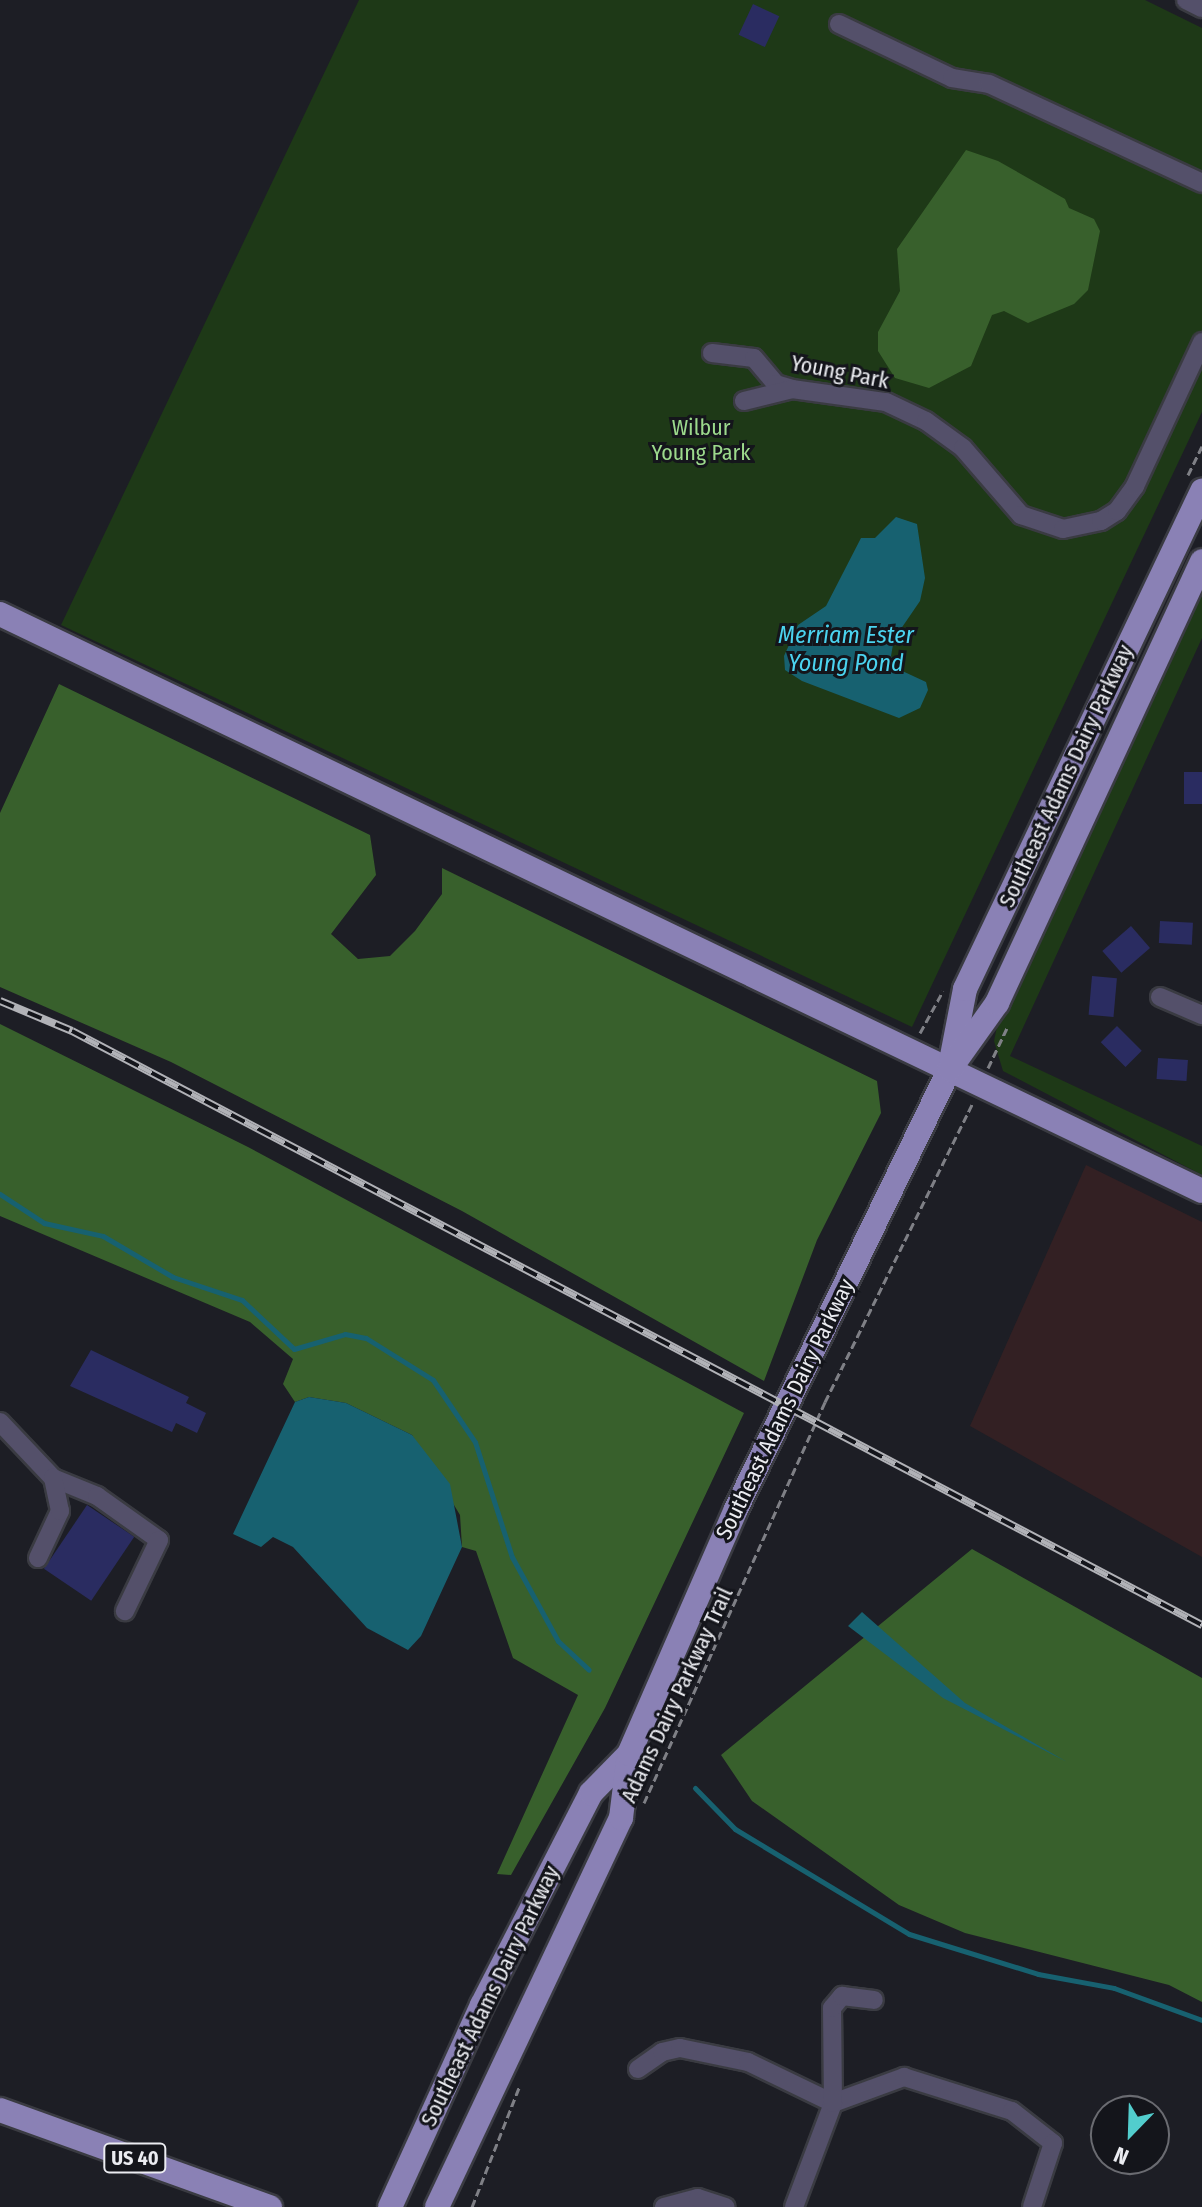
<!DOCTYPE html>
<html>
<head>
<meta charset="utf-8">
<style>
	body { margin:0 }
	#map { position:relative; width:1202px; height:2207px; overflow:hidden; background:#1d1e25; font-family:"Fira Sans Condensed",sans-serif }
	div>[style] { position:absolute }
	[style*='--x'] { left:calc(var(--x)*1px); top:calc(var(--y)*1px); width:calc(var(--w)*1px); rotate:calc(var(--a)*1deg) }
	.industrial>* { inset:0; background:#332023 }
	.green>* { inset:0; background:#1e3917 }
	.forest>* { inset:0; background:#38602c }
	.water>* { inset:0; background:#176170 }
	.stream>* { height:5px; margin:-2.5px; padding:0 2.5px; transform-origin:2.5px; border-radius:2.5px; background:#176170 }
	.building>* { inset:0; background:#2a2c61; transform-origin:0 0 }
	.path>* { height:3px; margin-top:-1.5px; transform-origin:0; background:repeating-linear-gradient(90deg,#7f8086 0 8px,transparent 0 12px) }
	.roads { filter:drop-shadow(2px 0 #3a3b42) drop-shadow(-2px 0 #3a3b42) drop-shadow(0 2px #3a3b42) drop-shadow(0 -2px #3a3b42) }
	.minor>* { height:18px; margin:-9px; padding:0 9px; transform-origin:9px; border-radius:9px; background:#54506a }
	.major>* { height:24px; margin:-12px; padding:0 12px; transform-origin:12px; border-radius:12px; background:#8a81b5 }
	.rail>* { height:8px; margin-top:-4px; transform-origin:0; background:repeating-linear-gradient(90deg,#14151b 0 15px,#b1b2b7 0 30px); box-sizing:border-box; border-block:2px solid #b1b2b7 }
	span { translate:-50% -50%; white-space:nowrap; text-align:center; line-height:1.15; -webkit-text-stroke:6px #14151b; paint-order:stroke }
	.shield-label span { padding:2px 6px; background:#14151b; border:2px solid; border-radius:6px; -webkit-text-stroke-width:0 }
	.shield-label { font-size:20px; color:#ebecf1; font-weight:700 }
	.street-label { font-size:22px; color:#ebecf1 }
	.park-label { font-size:22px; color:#9cd98c }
	.water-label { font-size:24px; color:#4bd3ef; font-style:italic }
	.north { position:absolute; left:1090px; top:2095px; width:80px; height:80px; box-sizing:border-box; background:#14151b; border:2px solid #6a6b71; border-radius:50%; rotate:203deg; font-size:22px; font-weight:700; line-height:32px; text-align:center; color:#ebecf1 }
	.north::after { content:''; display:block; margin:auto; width:28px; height:36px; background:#52cdcd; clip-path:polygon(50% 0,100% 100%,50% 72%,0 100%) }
</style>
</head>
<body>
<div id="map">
	<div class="industrial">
		<div style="clip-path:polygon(1086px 1165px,1202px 1222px,1202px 1557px,970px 1426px)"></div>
	</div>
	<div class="green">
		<div style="clip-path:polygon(359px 0,1145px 0,1202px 28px,1202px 412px,912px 1027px,61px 625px)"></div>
		<div style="clip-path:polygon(1202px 582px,1202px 638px,1010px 1056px,1202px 1146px,1202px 1175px,1003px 1071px,994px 1041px,999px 1017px)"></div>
	</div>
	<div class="forest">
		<div style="clip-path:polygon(966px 150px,998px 161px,1065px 199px,1069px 208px,1094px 219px,1100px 231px,1088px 290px,1074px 304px,1028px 323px,1004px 311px,992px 315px,971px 366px,929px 388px,895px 378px,878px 351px,878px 332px,900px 291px,897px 249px)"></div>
		<div style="clip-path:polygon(59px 684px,370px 835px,376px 875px,331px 934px,358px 959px,390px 956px,415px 931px,442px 894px,442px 868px,877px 1081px,881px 1113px,817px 1240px,764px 1381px,462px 1211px,171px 1062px,0 987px,0 813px)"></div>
		<div style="clip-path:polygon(0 1024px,248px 1147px,744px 1413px,605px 1708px,511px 1875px,497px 1874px,578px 1695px,513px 1658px,476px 1551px,462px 1547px,460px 1515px,412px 1435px,346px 1403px,309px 1397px,295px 1402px,283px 1384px,293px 1359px,250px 1322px,0 1216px)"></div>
		<div style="clip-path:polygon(972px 1549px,1202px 1678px,1202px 2002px,1169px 1985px,965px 1933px,899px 1905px,752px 1801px,721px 1755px)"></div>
	</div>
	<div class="water">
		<div style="clip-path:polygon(896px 517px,917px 524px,925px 578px,920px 601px,894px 639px,891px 656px,898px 669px,926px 682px,928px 690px,920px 708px,899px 718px,802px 681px,785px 670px,784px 656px,798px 625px,826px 606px,861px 538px,875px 538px)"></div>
		<div style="clip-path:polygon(309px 1397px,346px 1403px,412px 1435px,450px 1484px,462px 1547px,421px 1636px,408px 1650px,367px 1628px,293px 1547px,273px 1537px,261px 1547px,233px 1534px,295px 1402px)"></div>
		<div style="clip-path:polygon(862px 1612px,965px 1703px,1067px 1762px,943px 1698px,848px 1626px)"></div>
	</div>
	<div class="stream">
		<div style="--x:0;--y:1194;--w:53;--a:33.4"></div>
		<div style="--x:44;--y:1223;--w:60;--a:12.4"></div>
		<div style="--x:103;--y:1236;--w:81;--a:30.4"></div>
		<div style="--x:173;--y:1277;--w:73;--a:18.4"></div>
		<div style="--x:242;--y:1300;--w:71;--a:43.3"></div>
		<div style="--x:294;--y:1349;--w:53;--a:-16.4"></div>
		<div style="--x:345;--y:1334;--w:21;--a:11"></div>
		<div style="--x:366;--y:1338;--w:79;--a:32.1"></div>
		<div style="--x:433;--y:1380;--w:75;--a:55.9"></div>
		<div style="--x:475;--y:1442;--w:121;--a:72.2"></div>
		<div style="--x:512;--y:1557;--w:96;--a:61.3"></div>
		<div style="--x:558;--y:1641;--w:42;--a:43.1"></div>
		<div style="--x:695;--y:1788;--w:57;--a:45.7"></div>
		<div style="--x:735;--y:1829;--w:203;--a:31.1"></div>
		<div style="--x:909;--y:1934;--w:135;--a:17.2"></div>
		<div style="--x:1038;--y:1974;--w:77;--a:10.4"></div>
		<div style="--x:1114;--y:1988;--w:94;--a:20"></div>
	</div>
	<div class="building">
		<div style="left:753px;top:4px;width:29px;height:34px;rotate:25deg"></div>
		<div style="left:1184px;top:772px;width:18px;height:32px"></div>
		<div style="left:1160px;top:921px;width:33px;height:22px;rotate:3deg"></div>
		<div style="left:1131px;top:926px;width:29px;height:38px;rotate:49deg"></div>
		<div style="left:1092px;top:976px;width:25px;height:39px;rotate:5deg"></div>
		<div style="left:1117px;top:1026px;width:35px;height:23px;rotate:45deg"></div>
		<div style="left:1158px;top:1058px;width:30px;height:21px;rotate:4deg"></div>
		<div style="clip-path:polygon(91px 1350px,189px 1397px,186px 1403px,206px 1413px,197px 1433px,176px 1423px,172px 1432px,70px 1386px)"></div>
		<div style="left:87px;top:1505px;width:57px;height:77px;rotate:34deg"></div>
	</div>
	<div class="path">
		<div style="--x:1188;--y:475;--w:32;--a:-64"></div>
		<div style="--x:920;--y:1033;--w:48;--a:-61.3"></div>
		<div style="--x:988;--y:1068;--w:44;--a:-64.6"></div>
		<div style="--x:644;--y:1803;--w:440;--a:-65.7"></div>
		<div style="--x:825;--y:1402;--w:332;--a:-63.7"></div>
		<div style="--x:472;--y:2207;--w:131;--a:-68.5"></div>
	</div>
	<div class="roads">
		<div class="minor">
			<div style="--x:1186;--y:0;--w:18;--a:27"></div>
			<div style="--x:839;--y:24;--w:125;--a:25.5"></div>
			<div style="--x:952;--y:78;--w:37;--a:9"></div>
			<div style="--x:989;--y:84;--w:235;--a:24.9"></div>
			<div style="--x:712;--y:353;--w:42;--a:6.8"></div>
			<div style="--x:754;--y:358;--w:34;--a:50"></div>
			<div style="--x:776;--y:384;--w:17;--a:17"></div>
			<div style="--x:792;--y:389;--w:95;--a:7.9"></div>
			<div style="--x:886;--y:402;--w:44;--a:25.4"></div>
			<div style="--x:926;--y:421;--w:46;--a:36.1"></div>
			<div style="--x:963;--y:448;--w:89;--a:49.1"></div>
			<div style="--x:1021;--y:515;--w:44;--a:18.4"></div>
			<div style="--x:1063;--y:529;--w:39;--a:-12"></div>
			<div style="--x:1101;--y:521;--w:19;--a:-32"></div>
			<div style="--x:1117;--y:511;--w:31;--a:-54"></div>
			<div style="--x:1135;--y:486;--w:159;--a:-65"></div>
			<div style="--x:744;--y:401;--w:49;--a:-14"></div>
			<div style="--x:1160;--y:997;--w:46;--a:23.2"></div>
			<div style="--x:0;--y:1422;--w:77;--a:46.6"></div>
			<div style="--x:53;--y:1478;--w:48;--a:22.2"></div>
			<div style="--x:97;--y:1496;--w:76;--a:35.4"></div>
			<div style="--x:159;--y:1540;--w:79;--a:115.6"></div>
			<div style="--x:38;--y:1558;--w:52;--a:-64.9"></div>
			<div style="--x:60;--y:1511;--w:34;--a:-102"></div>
			<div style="--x:638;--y:2069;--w:29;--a:-35"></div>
			<div style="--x:662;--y:2052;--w:18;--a:-13"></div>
			<div style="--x:680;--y:2048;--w:69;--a:11.6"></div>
			<div style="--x:748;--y:2062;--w:94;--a:25.8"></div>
			<div style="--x:833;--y:2103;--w:76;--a:-20.1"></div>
			<div style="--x:904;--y:2077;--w:113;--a:17.5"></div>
			<div style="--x:1012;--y:2111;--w:52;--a:38"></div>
			<div style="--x:1053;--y:2143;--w:67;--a:108.2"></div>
			<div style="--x:664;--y:2207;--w:35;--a:-15"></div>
			<div style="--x:698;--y:2198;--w:29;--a:18"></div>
			<div style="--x:794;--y:2207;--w:111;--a:-69.4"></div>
			<div style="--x:833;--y:2103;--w:95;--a:-90.6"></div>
			<div style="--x:832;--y:2008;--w:16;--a:-50"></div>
			<div style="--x:842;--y:1996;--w:32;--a:7"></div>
		</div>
		<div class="major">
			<div style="--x:0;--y:614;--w:1333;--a:25.64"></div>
			<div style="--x:951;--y:1061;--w:73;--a:-79"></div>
			<div style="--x:965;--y:989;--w:552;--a:-64.55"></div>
			<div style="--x:0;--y:2110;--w:287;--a:19.8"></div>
			<div style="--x:390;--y:2207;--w:222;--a:-65.5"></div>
			<div style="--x:482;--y:2005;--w:238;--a:-62.8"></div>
			<div style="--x:591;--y:1793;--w:54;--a:-45.7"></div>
			<div style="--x:437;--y:2207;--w:430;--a:-64.7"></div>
			<div style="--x:621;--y:1818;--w:64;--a:-82.9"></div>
			<div style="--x:629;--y:1754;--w:267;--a:-66.4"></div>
			<div style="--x:736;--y:1509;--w:489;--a:-64.1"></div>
			<div style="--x:950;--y:1069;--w:81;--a:-54.5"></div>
			<div style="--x:997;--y:1003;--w:487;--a:-65.1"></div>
		</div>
	</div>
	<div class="rail">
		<div style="--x:0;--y:1001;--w:78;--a:22.6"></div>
		<div style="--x:72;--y:1031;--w:1277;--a:27.73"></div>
	</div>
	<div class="shield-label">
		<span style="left:135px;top:2158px">US 40</span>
	</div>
	<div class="street-label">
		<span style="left:840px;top:372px;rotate:11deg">Young Park</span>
		<span style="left:1066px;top:776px;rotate:-65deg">Southeast Adams Dairy Parkway</span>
		<span style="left:785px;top:1409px;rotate:-64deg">Southeast Adams Dairy Parkway</span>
		<span style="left:677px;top:1695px;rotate:-65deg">Adams Dairy Parkway Trail</span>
		<span style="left:490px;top:1996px;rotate:-64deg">Southeast Adams Dairy Parkway</span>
	</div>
	<div class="park-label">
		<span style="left:701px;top:440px">Wilbur<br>Young Park</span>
	</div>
	<div class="water-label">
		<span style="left:846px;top:650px">Merriam Ester<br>Young Pond</span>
	</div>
	<div class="north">N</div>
</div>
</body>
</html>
